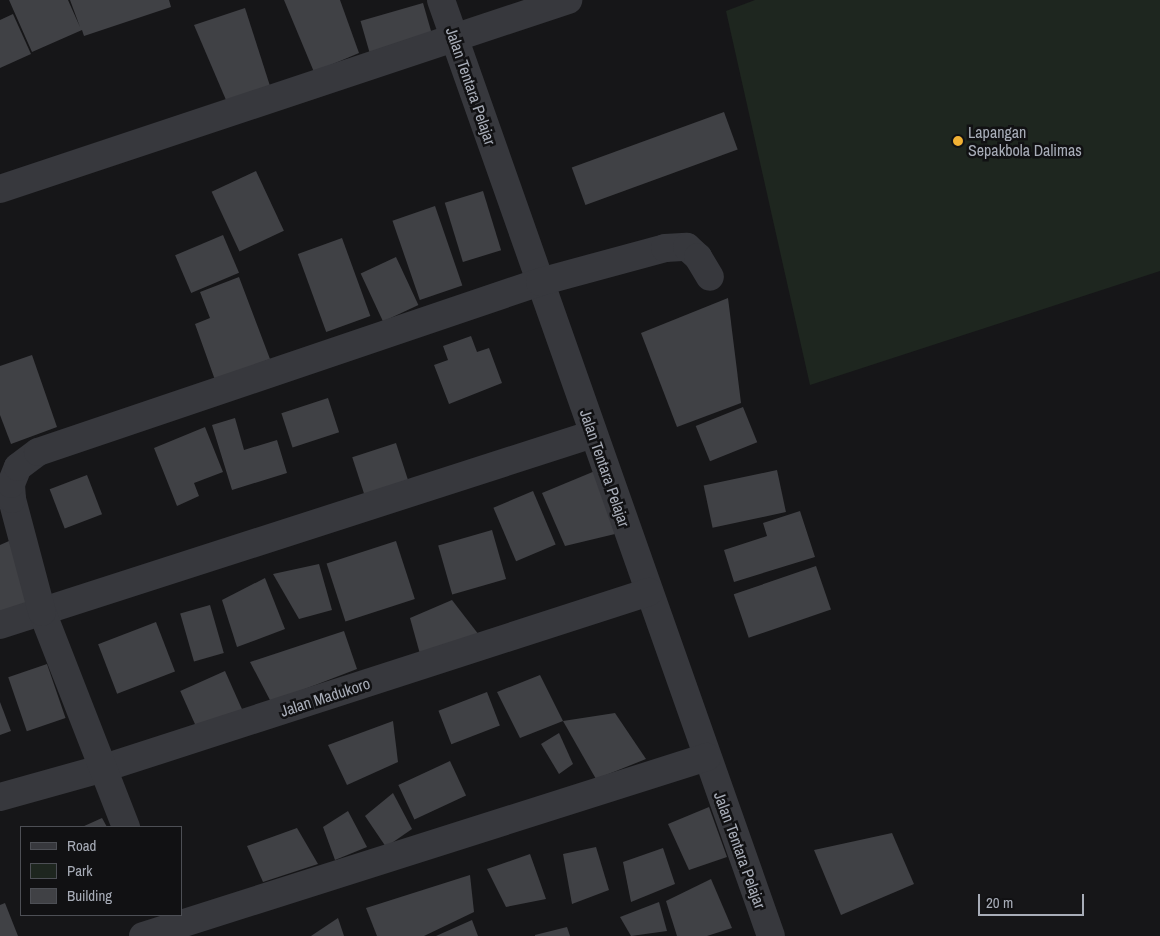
<!DOCTYPE html>
<html>
<head>
<meta charset="utf-8">
<style>
	body { margin:0 }
	#map { position:relative; width:1160px; height:936px; overflow:hidden; background:#161618; font-family:"Archivo Narrow",sans-serif }
	div>[style] { position:absolute }
	[style*='--x'] { left:calc(var(--x)*1px); top:calc(var(--y)*1px); width:calc(var(--w)*1px); rotate:calc(var(--a)*1deg) }
	.green>* { inset:0; background:#1e261f }
	.building>* { inset:0; background:#404145; transform-origin:0 0 }
	.street>* { height:28px; margin:-14px; padding:0 14px; transform-origin:14px; border-radius:14px; background:#37383d }
	.dots>* { width:14px; height:14px; translate:-50% -50%; box-sizing:border-box; border:2px solid #111113; border-radius:50% }
	span { translate:-50% -50%; white-space:nowrap; text-align:center; line-height:1.15; -webkit-text-stroke:5px #111113; paint-order:stroke }
	.street-label { font-size:16px; color:#a8adb8 }
	.poi-label { font-size:16px; color:#a8adb8 }
	.left { translate:0 -50%; text-align:left }
	.legend { position:absolute; left:20px; top:826px; width:162px; height:90px; box-sizing:border-box; background:#111113; border:1px solid #4d4f55; margin:0; padding:6px 9px; list-style:none; font-size:15px; color:#a8adb8 }
	.legend li { display:flex; align-items:center; gap:10px; height:25px }
	.legend b { width:25px; border:1px solid #4d4f55 }
	.scale { position:absolute; left:978px; top:894px; width:106px; height:22px; box-sizing:border-box; border:2px solid #a8adb8; border-top:0; padding-left:6px; font-size:15px; line-height:18px; white-space:nowrap; color:#a8adb8; -webkit-text-stroke:4px #111113; paint-order:stroke }
</style>
</head>
<body>
<div id="map">
	<div class="green">
		<div style="clip-path:polygon(755px 0,1160px 0,1160px 271px,810px 385px,726px 11px)"></div>
	</div>
	<div class="building">
		<div style="clip-path:polygon(9px 0,68px 0,80px 27px,70px 0,169px 0,171px 7px,84px 36px,82px 30px,32px 52px)"></div>
		<div style="clip-path:polygon(284px 0,340px 0,359px 53px,314px 72px)"></div>
		<div style="left:423px;top:3px;width:37px;height:65px;rotate:74deg"></div>
		<div style="clip-path:polygon(245px 8px,270px 86px,226px 100px,194px 25px)"></div>
		<div style="clip-path:polygon(13px 14px,31px 54px,0 68px,0 20px)"></div>
		<div style="left:724px;top:112px;width:40px;height:162px;rotate:70deg"></div>
		<div style="left:256px;top:171px;width:66px;height:49px;rotate:65deg"></div>
		<div style="left:483px;top:191px;width:62px;height:40px;rotate:73deg"></div>
		<div style="left:435px;top:206px;width:84px;height:45px;rotate:71deg"></div>
		<div style="left:223px;top:235px;width:41px;height:52px;rotate:67deg"></div>
		<div style="left:342px;top:238px;width:83px;height:47px;rotate:70deg"></div>
		<div style="left:396px;top:257px;width:53px;height:39px;rotate:65deg"></div>
		<div style="clip-path:polygon(239px 277px,270px 359px,215px 380px,195px 324px,210px 318px,200px 292px)"></div>
		<div style="clip-path:polygon(728px 298px,741px 403px,677px 427px,641px 333px)"></div>
		<div style="clip-path:polygon(471px 336px,477px 352px,489px 348px,502px 383px,449px 404px,434px 365px,448px 360px,443px 346px)"></div>
		<div style="clip-path:polygon(32px 355px,57px 427px,11px 444px,0 415px,0 366px)"></div>
		<div style="left:328px;top:398px;width:36px;height:49px;rotate:72deg"></div>
		<div style="left:743px;top:407px;width:38px;height:51px;rotate:68deg"></div>
		<div style="clip-path:polygon(235px 418px,244px 450px,277px 440px,287px 473px,232px 490px,212px 425px)"></div>
		<div style="clip-path:polygon(205px 427px,223px 472px,194px 483px,199px 496px,177px 506px,154px 448px)"></div>
		<div style="left:396px;top:443px;width:42px;height:46px;rotate:72deg"></div>
		<div style="left:777px;top:470px;width:43px;height:75px;rotate:78deg"></div>
		<div style="clip-path:polygon(595px 471px,615px 534px,565px 546px,542px 493px)"></div>
		<div style="left:87px;top:475px;width:42px;height:40px;rotate:69deg"></div>
		<div style="left:533px;top:491px;width:58px;height:43px;rotate:67deg"></div>
		<div style="clip-path:polygon(800px 511px,815px 557px,734px 582px,724px 550px,767px 536px,763px 523px)"></div>
		<div style="left:492px;top:530px;width:51px;height:56px;rotate:74deg"></div>
		<div style="clip-path:polygon(9px 541px,33px 604px,0 617px,0 545px)"></div>
		<div style="left:396px;top:541px;width:61px;height:73px;rotate:72deg"></div>
		<div style="clip-path:polygon(319px 564px,332px 610px,299px 619px,273px 574px)"></div>
		<div style="left:816px;top:566px;width:46px;height:87px;rotate:71deg"></div>
		<div style="clip-path:polygon(265px 578px,285px 629px,237px 647px,222px 600px)"></div>
		<div style="clip-path:polygon(452px 600px,479px 635px,420px 654px,410px 618px)"></div>
		<div style="left:210px;top:605px;width:50px;height:31px;rotate:74deg"></div>
		<div style="left:156px;top:622px;width:53px;height:62px;rotate:69deg"></div>
		<div style="clip-path:polygon(344px 631px,357px 669px,271px 702px,250px 662px)"></div>
		<div style="left:47px;top:664px;width:57px;height:41px;rotate:71deg"></div>
		<div style="left:225px;top:671px;width:43px;height:49px;rotate:66deg"></div>
		<div style="clip-path:polygon(540px 675px,563px 721px,520px 738px,497px 692px)"></div>
		<div style="left:487px;top:692px;width:36px;height:52px;rotate:69deg"></div>
		<div style="clip-path:polygon(0 702px,11px 731px,0 735px)"></div>
		<div style="clip-path:polygon(615px 713px,646px 759px,596px 779px,563px 721px)"></div>
		<div style="clip-path:polygon(393px 721px,398px 762px,347px 785px,328px 745px)"></div>
		<div style="clip-path:polygon(559px 733px,573px 764px,559px 774px,541px 744px)"></div>
		<div style="left:450px;top:761px;width:38px;height:57px;rotate:65deg"></div>
		<div style="clip-path:polygon(393px 793px,412px 829px,386px 847px,365px 816px)"></div>
		<div style="clip-path:polygon(709px 807px,727px 857px,689px 870px,668px 824px)"></div>
		<div style="clip-path:polygon(348px 811px,367px 847px,335px 860px,323px 827px)"></div>
		<div style="clip-path:polygon(102px 818px,107px 827px,82px 827px)"></div>
		<div style="clip-path:polygon(297px 828px,318px 864px,263px 882px,247px 846px)"></div>
		<div style="clip-path:polygon(892px 833px,914px 884px,841px 915px,814px 850px)"></div>
		<div style="clip-path:polygon(596px 847px,609px 890px,572px 904px,563px 854px)"></div>
		<div style="clip-path:polygon(663px 848px,675px 884px,631px 902px,623px 862px)"></div>
		<div style="clip-path:polygon(530px 854px,546px 899px,506px 907px,487px 869px)"></div>
		<div style="clip-path:polygon(470px 875px,474px 912px,424px 936px,377px 936px,366px 908px)"></div>
		<div style="clip-path:polygon(711px 879px,732px 928px,707px 936px,677px 936px,666px 901px)"></div>
		<div style="clip-path:polygon(659px 902px,667px 931px,631px 936px,620px 917px)"></div>
		<div style="clip-path:polygon(5px 903px,18px 936px,0 936px,0 905px)"></div>
		<div style="clip-path:polygon(338px 918px,344px 936px,311px 936px)"></div>
		<div style="clip-path:polygon(472px 920px,478px 936px,436px 936px)"></div>
		<div style="clip-path:polygon(567px 927px,570px 936px,535px 936px,535px 935px)"></div>
	</div>
	<div class="street">
		<div style="--x:441;--y:0;--w:992;--a:70.58"></div>
		<div style="--x:0;--y:189;--w:599;--a:-18.4"></div>
		<div style="--x:0;--y:625;--w:623;--a:-17.85"></div>
		<div style="--x:0;--y:797;--w:108;--a:-15.6"></div>
		<div style="--x:104;--y:768;--w:573;--a:-17.9"></div>
		<div style="--x:126;--y:827;--w:231;--a:-111.3"></div>
		<div style="--x:42;--y:612;--w:117;--a:-104.9"></div>
		<div style="--x:12;--y:499;--w:15;--a:-94"></div>
		<div style="--x:11;--y:484;--w:18;--a:-68"></div>
		<div style="--x:18;--y:467;--w:25;--a:-37"></div>
		<div style="--x:38;--y:452;--w:530;--a:-18.71"></div>
		<div style="--x:540;--y:282;--w:130;--a:-15.2"></div>
		<div style="--x:665;--y:248;--w:22;--a:-3"></div>
		<div style="--x:687;--y:247;--w:15;--a:42"></div>
		<div style="--x:698;--y:257;--w:23;--a:59"></div>
		<div style="--x:143;--y:936;--w:592;--a:-17.61"></div>
	</div>
	<div class="dots">
		<div style="left:958px;top:141px;background:#f2b134"></div>
	</div>
	<div class="street-label">
		<span style="left:471px;top:86px;rotate:71deg">Jalan Tentara Pelajar</span>
		<span style="left:605px;top:468px;rotate:71deg">Jalan Tentara Pelajar</span>
		<span style="left:325px;top:697px;rotate:-18deg">Jalan Madukoro</span>
		<span style="left:740px;top:850px;rotate:70deg">Jalan Tentara Pelajar</span>
	</div>
	<div class="poi-label">
		<span class="left" style="left:968px;top:141px">Lapangan<br>Sepakbola Dalimas</span>
	</div>
	<ul class="legend">
	<li><b style="height:6px;background:#37383d"></b>Road</li>
	<li><b style="height:14px;background:#1e261f"></b>Park</li>
	<li><b style="height:14px;background:#404145"></b>Building</li>
	</ul>
	<div class="scale">20 m</div>
</div>
</body>
</html>
